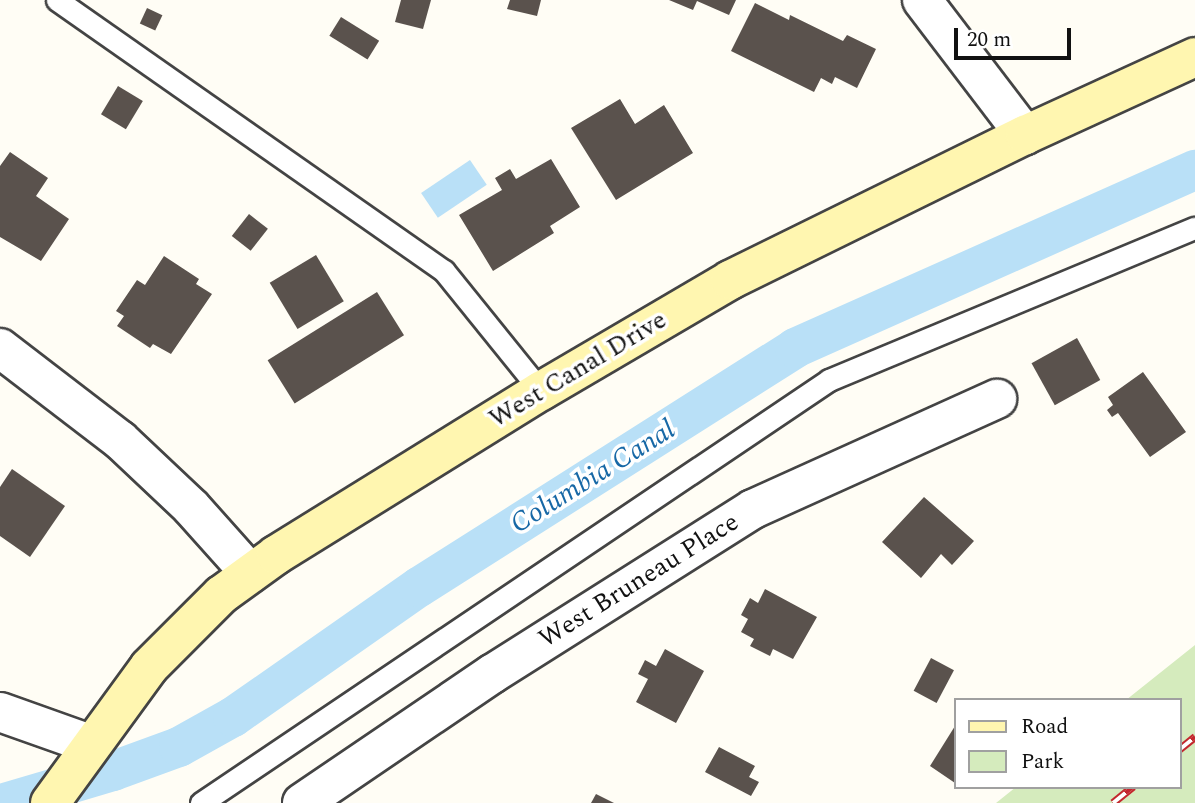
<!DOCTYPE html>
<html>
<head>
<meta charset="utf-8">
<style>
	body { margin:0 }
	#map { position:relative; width:1195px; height:803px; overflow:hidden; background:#fffdf5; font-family:Spectral,serif }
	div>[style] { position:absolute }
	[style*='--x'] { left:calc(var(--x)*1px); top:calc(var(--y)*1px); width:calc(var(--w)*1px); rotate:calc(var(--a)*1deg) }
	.green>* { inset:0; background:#d5ebbd }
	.water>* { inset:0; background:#b9e0f7; transform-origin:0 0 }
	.canal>* { height:40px; margin:-20px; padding:0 20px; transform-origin:20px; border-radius:20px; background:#b9e0f7 }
	.building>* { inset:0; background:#5a524d; transform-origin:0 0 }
	.roads { filter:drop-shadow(2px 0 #444) drop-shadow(-2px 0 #444) drop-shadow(0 2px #444) drop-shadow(0 -2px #444) }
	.lane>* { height:21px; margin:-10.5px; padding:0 10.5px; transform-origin:10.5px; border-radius:10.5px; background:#fff }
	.street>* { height:38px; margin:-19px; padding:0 19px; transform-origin:19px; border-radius:19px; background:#fff }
	.secondary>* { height:38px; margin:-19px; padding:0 19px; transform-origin:19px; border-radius:19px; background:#fff6b0 }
	.rail>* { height:8px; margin-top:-4px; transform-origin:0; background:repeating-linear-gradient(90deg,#fff 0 16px,#c4262e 0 32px); box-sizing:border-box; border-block:2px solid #c4262e }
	span { translate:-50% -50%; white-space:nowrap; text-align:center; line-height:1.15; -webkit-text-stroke:7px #fff; paint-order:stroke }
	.street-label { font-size:26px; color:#111 }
	.water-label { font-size:28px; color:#1768a6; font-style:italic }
	.legend { position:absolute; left:954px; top:698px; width:228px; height:91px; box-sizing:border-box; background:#fff; border:2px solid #a0a0a0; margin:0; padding:9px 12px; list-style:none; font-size:21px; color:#111 }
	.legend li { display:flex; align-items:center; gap:14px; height:35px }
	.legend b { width:35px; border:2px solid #a0a0a0 }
	.scale { position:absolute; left:954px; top:28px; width:117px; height:32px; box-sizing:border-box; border:4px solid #111; border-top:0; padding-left:9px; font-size:21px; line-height:24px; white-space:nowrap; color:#111; -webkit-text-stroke:5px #fff; paint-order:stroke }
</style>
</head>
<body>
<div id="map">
	<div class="green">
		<div style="clip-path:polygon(1195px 645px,1195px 803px,996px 803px,1016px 787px,1179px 787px,1179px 700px,1126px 700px)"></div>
	</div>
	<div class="water">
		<div style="left:470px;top:160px;width:30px;height:59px;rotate:56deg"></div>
	</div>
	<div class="canal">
		<div style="--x:5;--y:803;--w:113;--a:-16.5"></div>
		<div style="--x:113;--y:771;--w:70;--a:-20"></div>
		<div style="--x:179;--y:747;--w:62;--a:-29.1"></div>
		<div style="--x:233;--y:717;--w:227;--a:-35"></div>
		<div style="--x:419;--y:587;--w:446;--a:-32.4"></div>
		<div style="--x:795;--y:348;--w:438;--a:-24"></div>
	</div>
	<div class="building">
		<div style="clip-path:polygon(401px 0,431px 0,423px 29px,395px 22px)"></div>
		<div style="clip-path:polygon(510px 0,541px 0,537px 16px,507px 9px)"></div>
		<div style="clip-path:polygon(669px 0,736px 0,729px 15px,697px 1px,693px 10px)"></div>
		<div style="clip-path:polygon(755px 3px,789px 20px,790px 15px,843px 41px,847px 35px,876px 49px,857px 88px,835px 77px,832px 84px,821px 78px,814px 92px,731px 51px)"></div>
		<div style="left:147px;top:8px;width:17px;height:17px;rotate:25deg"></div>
		<div style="left:341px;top:17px;width:45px;height:22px;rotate:32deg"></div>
		<div style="left:118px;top:86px;width:29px;height:33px;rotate:31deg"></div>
		<div style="clip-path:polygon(620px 99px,635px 124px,664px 105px,693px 153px,616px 200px,571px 128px)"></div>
		<div style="clip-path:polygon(10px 152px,48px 178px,36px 196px,69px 219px,41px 261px,0 237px,0 166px)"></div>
		<div style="clip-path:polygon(551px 159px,580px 207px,550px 226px,554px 233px,493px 271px,459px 215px,502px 190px,495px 178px,510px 169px,516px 179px)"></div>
		<div style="left:249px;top:214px;width:24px;height:28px;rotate:38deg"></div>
		<div style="left:316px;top:255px;width:54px;height:54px;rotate:59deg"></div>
		<div style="clip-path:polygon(164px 256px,199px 279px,196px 284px,212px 294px,171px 354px,153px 344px,150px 348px,117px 326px,124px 316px,116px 311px,137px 280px,145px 285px)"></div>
		<div style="left:377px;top:292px;width:51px;height:129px;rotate:58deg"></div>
		<div style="left:1077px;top:338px;width:48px;height:52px;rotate:61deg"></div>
		<div style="clip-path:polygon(1143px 372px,1186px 432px,1150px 457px,1118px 413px,1112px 417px,1107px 410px,1113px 405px,1108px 397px)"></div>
		<div style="clip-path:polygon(12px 469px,65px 506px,30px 557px,0 536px,0 487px)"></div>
		<div style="clip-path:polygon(924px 497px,974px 541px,952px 565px,941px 554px,921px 578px,882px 542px)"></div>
		<div style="clip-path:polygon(765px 589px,817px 617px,793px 659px,773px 649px,770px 656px,750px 646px,754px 639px,741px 632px,748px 619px,741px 615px,750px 598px,758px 603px)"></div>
		<div style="clip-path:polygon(665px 649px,704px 671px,676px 723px,636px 702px,648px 679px,638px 674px,645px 660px,656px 666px)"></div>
		<div style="left:931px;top:658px;width:26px;height:37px;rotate:28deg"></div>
		<div style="clip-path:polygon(955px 726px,955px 783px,930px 766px)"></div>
		<div style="clip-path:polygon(719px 747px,755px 766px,749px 777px,759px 782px,751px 796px,705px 772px)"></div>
		<div style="clip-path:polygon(596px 794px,614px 803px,591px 803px)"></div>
	</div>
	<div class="roads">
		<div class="lane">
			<div style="--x:57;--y:0;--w:472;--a:35"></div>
			<div style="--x:444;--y:271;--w:154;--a:51.1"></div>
			<div style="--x:201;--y:803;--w:757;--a:-33.96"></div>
			<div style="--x:829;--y:380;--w:396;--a:-22.6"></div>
		</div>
		<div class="street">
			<div style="--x:922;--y:0;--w:170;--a:52.7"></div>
			<div style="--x:0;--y:348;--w:151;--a:37.5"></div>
			<div style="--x:120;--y:440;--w:98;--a:43.3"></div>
			<div style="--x:191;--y:507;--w:89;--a:48.2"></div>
			<div style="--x:0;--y:712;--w:96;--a:19.6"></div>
			<div style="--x:302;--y:803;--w:230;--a:-34.2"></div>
			<div style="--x:492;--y:674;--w:309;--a:-32.3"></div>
			<div style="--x:753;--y:509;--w:268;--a:-24.3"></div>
		</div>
		<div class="secondary">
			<div style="--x:50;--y:803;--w:168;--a:-53.9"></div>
			<div style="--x:149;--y:667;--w:102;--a:-45"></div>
			<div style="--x:221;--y:595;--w:68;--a:-36"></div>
			<div style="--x:276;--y:555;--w:312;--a:-31.8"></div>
			<div style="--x:541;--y:391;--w:219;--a:-30.4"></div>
			<div style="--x:730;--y:280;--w:329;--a:-26.2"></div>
			<div style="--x:1025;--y:135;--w:187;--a:-24.6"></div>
		</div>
	</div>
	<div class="rail">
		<div style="--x:1179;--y:750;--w:21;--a:-39"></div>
		<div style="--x:1113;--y:803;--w:26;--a:-39"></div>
	</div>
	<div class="street-label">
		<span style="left:578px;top:370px;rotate:-31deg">West Canal Drive</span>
		<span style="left:639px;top:581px;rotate:-32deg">West Bruneau Place</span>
	</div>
	<div class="water-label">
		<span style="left:593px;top:477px;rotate:-32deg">Columbia Canal</span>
	</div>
	<ul class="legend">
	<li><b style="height:9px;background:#fff6b0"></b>Road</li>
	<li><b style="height:19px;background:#d5ebbd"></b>Park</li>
	</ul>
	<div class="scale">20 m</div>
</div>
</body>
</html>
